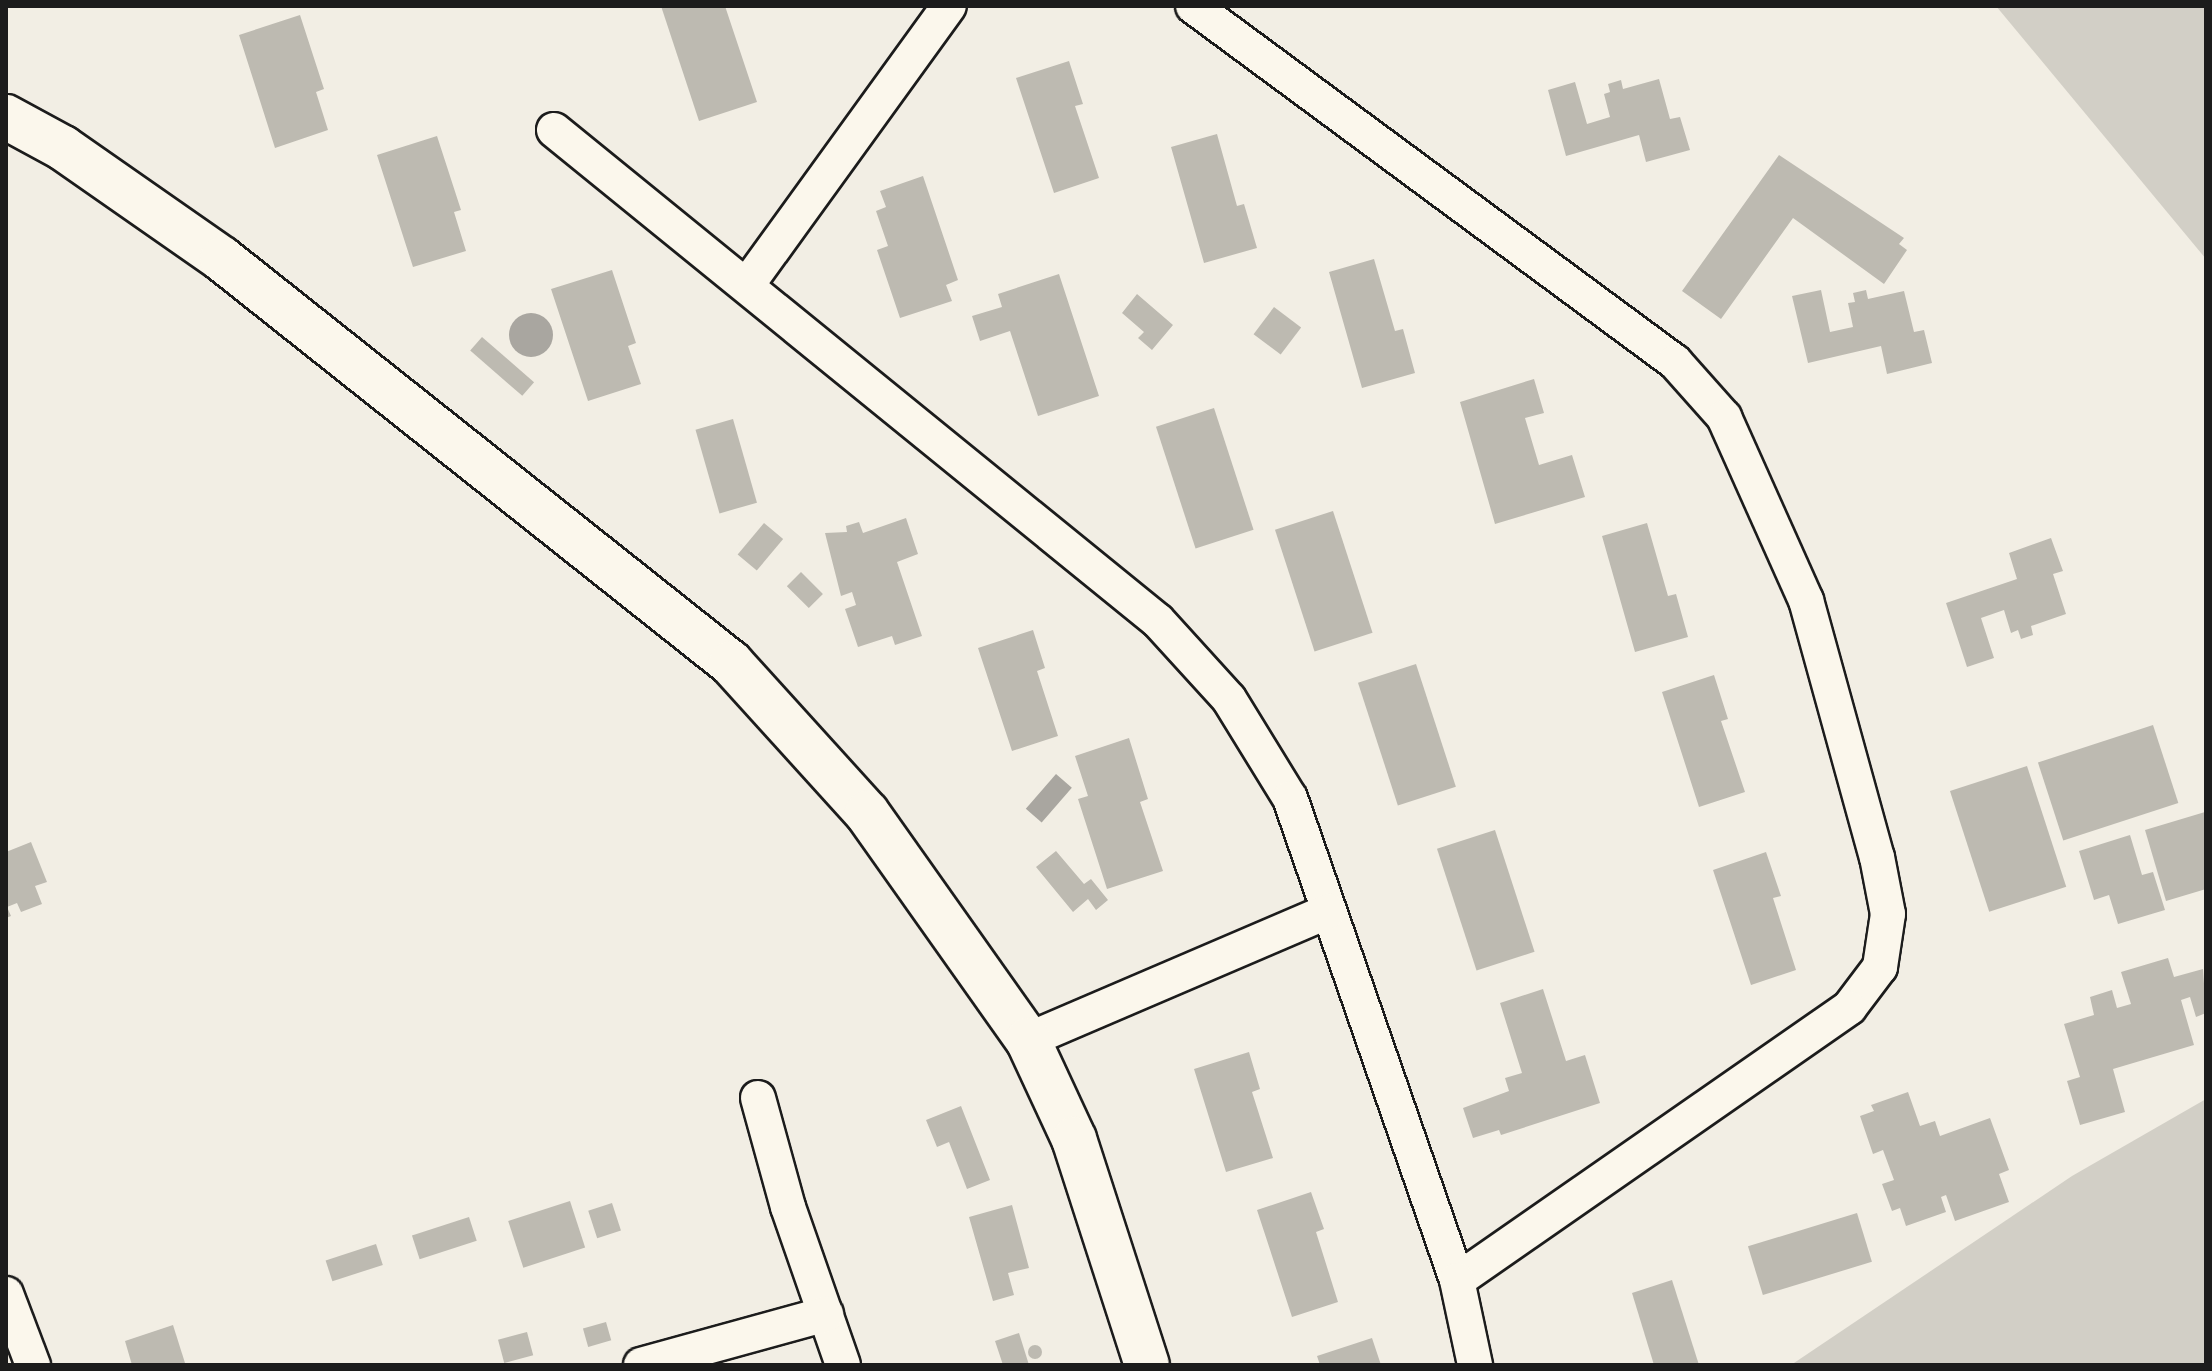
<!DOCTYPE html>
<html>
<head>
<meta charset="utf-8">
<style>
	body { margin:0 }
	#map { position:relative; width:2212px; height:1371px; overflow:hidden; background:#f2eee4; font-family:Mali,sans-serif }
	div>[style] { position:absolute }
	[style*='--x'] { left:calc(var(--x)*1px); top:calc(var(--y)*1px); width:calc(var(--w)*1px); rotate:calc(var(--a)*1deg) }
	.green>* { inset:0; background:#d2cfc6 }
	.water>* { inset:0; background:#a9a6a0; transform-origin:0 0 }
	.round { border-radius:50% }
	.building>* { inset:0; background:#bdbab1; transform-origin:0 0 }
	.roads { filter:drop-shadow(2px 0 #1c1c1c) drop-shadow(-2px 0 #1c1c1c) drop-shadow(0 2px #1c1c1c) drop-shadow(0 -2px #1c1c1c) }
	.street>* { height:34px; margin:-17px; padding:0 17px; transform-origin:17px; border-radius:17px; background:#fbf7ec }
	.secondary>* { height:44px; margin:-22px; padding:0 22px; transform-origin:22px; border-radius:22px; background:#fbf7ec }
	span { translate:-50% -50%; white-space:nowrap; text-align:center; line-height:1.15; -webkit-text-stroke:6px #fbf7ec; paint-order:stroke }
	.frame { position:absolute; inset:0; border:8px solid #1c1c1c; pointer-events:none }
</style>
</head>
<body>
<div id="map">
	<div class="green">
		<div style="clip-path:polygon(1996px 6px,2206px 6px,2206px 259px)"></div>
		<div style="clip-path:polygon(2206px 1099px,2206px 1364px,1791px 1365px,2072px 1176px)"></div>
	</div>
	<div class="water">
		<div class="round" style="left:509px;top:313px;width:44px;height:44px"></div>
		<div style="left:1056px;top:774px;width:21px;height:46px;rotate:41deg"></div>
	</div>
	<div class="building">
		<div style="clip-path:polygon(661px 6px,725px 6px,757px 102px,699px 121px)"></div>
		<div style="clip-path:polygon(300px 15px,324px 89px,316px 92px,328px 130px,275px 148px,239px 35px)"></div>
		<div style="clip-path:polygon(1069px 61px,1083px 104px,1075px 106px,1099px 178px,1054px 193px,1016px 78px)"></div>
		<div style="clip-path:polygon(1659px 79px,1670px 119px,1680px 117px,1690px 150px,1646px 162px,1639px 135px,1566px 156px,1548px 90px,1575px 82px,1587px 124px,1610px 117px,1604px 94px,1610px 92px,1608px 84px,1621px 80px,1623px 89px)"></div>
		<div style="clip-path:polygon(1217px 134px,1237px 206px,1244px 204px,1257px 248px,1204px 263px,1171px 147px)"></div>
		<div style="clip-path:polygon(437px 136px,461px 210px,454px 212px,466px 251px,413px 267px,377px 155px)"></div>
		<div style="clip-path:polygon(1779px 155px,1904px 238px,1899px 244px,1907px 250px,1884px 284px,1793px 218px,1721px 319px,1682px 291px)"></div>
		<div style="clip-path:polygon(923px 176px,958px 280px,946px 285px,952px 301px,900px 318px,877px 250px,888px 246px,876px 211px,886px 207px,880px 191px)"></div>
		<div style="clip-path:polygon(1374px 259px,1395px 331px,1403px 329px,1415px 373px,1362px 388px,1329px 272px)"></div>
		<div style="clip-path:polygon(612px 270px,636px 343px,628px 346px,641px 384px,588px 401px,551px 289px)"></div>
		<div style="clip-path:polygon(1059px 274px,1099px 396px,1038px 416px,1010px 331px,980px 341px,972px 316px,1002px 307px,998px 294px)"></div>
		<div style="clip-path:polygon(1821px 290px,1830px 332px,1853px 327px,1848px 303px,1855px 302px,1853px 293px,1866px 290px,1868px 299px,1904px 291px,1914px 332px,1924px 330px,1932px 363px,1887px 374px,1881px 346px,1808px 363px,1792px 296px)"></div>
		<div style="clip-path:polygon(1137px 294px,1173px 325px,1152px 350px,1138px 338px,1144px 332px,1122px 313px)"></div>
		<div style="left:1274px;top:307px;width:34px;height:34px;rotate:37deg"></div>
		<div style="left:482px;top:337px;width:69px;height:18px;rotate:41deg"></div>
		<div style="clip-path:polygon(1534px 379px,1544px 413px,1525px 418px,1539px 465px,1572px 455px,1585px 497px,1495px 524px,1460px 402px)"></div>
		<div style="left:1214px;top:408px;width:128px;height:61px;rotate:72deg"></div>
		<div style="left:733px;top:419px;width:87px;height:39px;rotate:74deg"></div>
		<div style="left:1333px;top:511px;width:128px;height:61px;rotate:72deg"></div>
		<div style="clip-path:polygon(906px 518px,918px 554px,897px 562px,922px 636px,895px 645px,892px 636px,858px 647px,845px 609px,856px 605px,852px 592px,841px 596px,825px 533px,847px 532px,846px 526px,859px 522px,863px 533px)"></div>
		<div style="left:764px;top:523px;width:25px;height:41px;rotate:40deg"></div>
		<div style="clip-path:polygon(1647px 523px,1668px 596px,1676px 594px,1688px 637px,1635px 652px,1602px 536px)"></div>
		<div style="clip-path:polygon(2051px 538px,2063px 571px,2053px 574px,2066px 614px,2031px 626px,2033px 635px,2021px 639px,2018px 630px,2011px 633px,2004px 610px,1981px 618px,1994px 658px,1967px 667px,1946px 603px,2017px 579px,2009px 553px)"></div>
		<div style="left:801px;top:572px;width:31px;height:20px;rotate:45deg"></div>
		<div style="clip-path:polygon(1033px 630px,1045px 668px,1037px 671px,1058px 736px,1012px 751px,978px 648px)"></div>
		<div style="left:1416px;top:664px;width:129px;height:61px;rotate:72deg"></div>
		<div style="clip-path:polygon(1714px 675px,1728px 719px,1721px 721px,1745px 792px,1699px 807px,1662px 692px)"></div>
		<div style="left:2153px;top:725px;width:82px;height:121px;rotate:72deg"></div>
		<div style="clip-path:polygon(1129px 738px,1148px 799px,1140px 802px,1163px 871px,1107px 889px,1078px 799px,1088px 796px,1075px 756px)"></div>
		<div style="left:2027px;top:766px;width:127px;height:81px;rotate:72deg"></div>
		<div style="clip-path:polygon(2205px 812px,2206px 889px,2166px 901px,2145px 830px)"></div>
		<div style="left:1495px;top:830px;width:128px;height:61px;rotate:72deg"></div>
		<div style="clip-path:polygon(2130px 835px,2142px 875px,2153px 872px,2165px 910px,2118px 924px,2109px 895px,2094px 900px,2079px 851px)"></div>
		<div style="clip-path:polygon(31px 842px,47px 882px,35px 886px,42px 904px,21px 912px,17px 903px,7px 907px,11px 916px,6px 918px,6px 852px)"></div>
		<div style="clip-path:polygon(1056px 851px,1084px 884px,1091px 879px,1108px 900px,1096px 910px,1088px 899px,1073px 912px,1036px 867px)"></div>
		<div style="clip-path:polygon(1766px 852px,1781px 896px,1773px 898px,1796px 970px,1751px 985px,1713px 870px)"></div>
		<div style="clip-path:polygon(2168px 958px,2174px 977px,2203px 969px,2206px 1013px,2196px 1017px,2190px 997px,2181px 1000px,2194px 1045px,2113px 1069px,2125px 1112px,2080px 1125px,2067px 1081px,2080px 1077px,2064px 1024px,2094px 1015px,2090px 997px,2112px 990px,2117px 1008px,2131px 1004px,2121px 972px)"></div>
		<div style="clip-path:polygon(1543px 989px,1566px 1061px,1585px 1055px,1600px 1103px,1501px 1135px,1499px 1130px,1473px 1138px,1463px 1108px,1509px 1091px,1505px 1078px,1522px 1073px,1500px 1003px)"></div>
		<div style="clip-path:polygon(1249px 1052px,1260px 1089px,1252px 1092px,1273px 1158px,1226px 1172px,1194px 1069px)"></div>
		<div style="clip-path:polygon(1908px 1092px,1920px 1126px,1935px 1121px,1940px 1136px,1990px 1118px,2009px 1170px,1999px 1174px,2009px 1202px,1955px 1221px,1946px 1195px,1941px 1197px,1946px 1212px,1906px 1226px,1900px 1208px,1892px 1211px,1882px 1184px,1894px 1180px,1883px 1150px,1873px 1154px,1860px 1116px,1874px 1111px,1871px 1105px)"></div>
		<div style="clip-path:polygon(961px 1106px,990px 1180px,967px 1189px,949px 1142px,937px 1147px,926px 1120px)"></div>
		<div style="clip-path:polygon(1311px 1192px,1324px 1229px,1316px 1232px,1338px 1302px,1292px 1317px,1257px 1210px)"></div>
		<div style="left:570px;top:1201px;width:49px;height:65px;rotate:72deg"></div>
		<div style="left:612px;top:1203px;width:29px;height:25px;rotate:72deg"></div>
		<div style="clip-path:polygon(1012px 1205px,1029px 1268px,1008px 1273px,1014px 1295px,993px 1301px,969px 1217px)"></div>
		<div style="left:1857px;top:1213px;width:51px;height:114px;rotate:73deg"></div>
		<div style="left:469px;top:1217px;width:25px;height:60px;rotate:72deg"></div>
		<div style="left:376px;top:1244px;width:22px;height:53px;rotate:72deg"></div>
		<div style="clip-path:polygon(1672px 1280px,1699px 1365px,1654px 1365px,1632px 1293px)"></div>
		<div style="left:606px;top:1322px;width:19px;height:24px;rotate:74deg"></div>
		<div style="clip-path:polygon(173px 1325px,185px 1363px,132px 1365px,125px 1341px)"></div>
		<div style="left:527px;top:1332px;width:24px;height:30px;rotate:75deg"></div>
		<div style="clip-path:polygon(1019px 1333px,1029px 1365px,1003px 1365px,995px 1341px)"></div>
		<div style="clip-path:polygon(1372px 1338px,1381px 1365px,1320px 1365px,1317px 1356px)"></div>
		<div class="round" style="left:1028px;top:1345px;width:14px;height:14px"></div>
	</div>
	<div class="roads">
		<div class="street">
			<div style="--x:1193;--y:6;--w:599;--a:36.45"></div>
			<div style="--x:1675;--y:362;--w:74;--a:48.3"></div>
			<div style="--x:1724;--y:417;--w:201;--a:65.9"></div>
			<div style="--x:1806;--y:600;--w:267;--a:74.6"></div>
			<div style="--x:1877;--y:857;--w:58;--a:79.1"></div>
			<div style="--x:1888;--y:914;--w:54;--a:98.6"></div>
			<div style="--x:1880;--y:967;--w:51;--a:127.1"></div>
			<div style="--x:1849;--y:1008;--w:477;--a:145.2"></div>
			<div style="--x:554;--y:130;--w:778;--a:39.11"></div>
			<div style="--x:1158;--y:621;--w:105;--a:47.7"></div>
			<div style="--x:1229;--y:699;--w:116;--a:58.4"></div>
			<div style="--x:1290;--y:798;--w:510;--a:70.89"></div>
			<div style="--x:1457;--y:1280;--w:87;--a:78"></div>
			<div style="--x:747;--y:285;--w:344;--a:-54.1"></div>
			<div style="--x:1028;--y:1040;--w:327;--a:-23.2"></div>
			<div style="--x:758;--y:1098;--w:113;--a:74.6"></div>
			<div style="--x:788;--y:1207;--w:167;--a:70.8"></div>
			<div style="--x:6;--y:1294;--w:76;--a:69.2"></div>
			<div style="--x:641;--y:1365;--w:192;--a:-15.4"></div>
		</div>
		<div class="secondary">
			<div style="--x:6;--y:117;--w:65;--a:28.5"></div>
			<div style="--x:63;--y:148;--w:194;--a:34.9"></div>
			<div style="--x:222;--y:259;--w:650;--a:38.44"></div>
			<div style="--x:731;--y:663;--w:202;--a:47.8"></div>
			<div style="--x:867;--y:813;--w:278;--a:54.7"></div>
			<div style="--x:1028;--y:1040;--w:109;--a:65.1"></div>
			<div style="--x:1074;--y:1139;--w:237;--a:72.1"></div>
		</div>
	</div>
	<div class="frame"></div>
</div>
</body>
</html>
